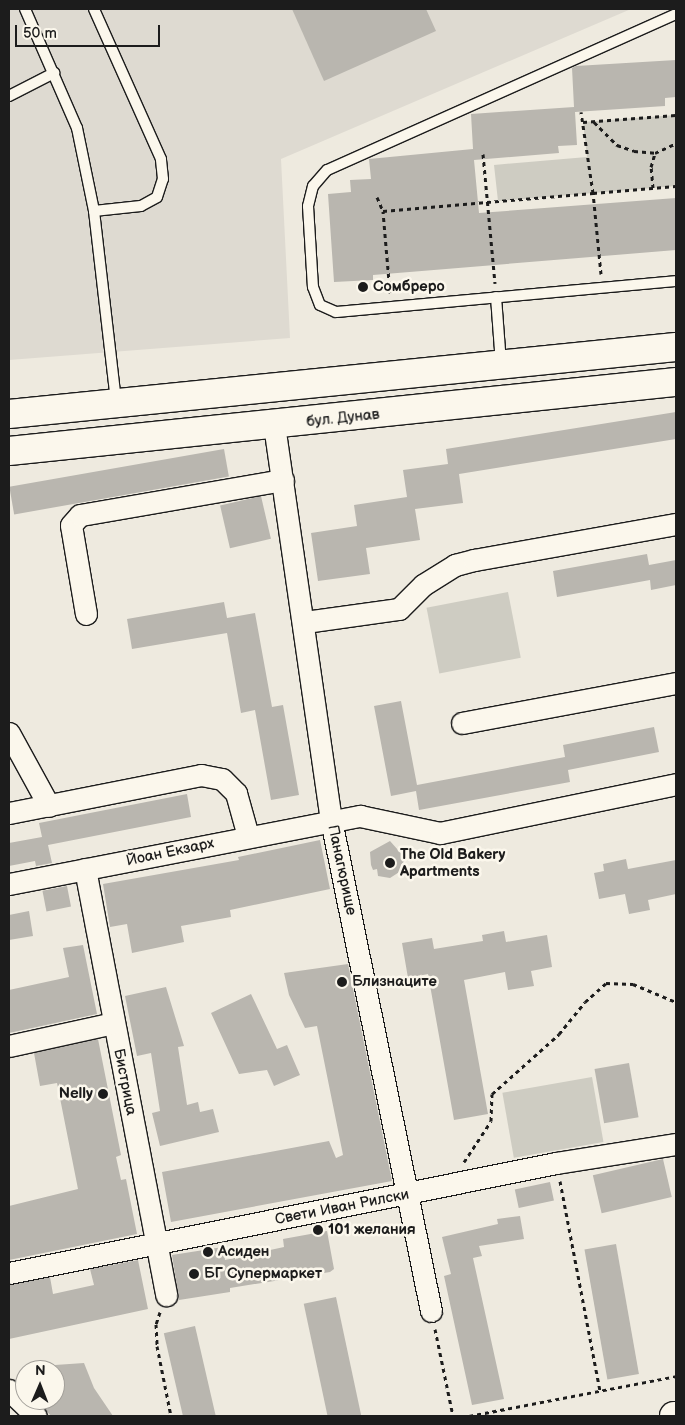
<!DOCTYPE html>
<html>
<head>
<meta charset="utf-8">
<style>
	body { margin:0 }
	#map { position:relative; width:685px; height:1425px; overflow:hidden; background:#eeeadf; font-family:"Balsamiq Sans",sans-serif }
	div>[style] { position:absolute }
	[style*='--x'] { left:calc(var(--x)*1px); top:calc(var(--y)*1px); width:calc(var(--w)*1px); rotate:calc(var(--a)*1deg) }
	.built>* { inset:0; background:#dedad1 }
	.green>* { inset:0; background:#ceccc2; transform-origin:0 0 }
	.building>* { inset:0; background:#b9b6af; transform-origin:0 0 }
	.path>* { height:3px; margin-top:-1.5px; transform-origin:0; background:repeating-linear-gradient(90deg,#1c1c1c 0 4px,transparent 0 8px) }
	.roads { filter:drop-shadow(1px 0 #1c1c1c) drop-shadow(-1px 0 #1c1c1c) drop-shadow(0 1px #1c1c1c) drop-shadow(0 -1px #1c1c1c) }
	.service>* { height:10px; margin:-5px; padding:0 5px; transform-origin:5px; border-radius:5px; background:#fbf7ec }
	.minor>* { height:21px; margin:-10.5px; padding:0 10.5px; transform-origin:10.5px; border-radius:10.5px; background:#fbf7ec }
	.secondary>* { height:28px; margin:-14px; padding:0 14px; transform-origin:14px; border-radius:14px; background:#fbf7ec }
	.primary>* { height:28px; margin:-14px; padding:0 14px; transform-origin:14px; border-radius:14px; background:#fbf7ec }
	.dots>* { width:14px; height:14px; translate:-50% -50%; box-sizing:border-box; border:2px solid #fbf7ec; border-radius:50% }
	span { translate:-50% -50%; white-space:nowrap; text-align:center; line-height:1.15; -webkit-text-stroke:5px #fbf7ec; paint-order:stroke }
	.poi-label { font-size:15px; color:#1c1c1c; font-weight:700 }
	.left { translate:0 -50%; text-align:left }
	.right { translate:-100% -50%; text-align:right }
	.street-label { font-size:15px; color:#1c1c1c }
	.frame { position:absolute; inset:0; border:10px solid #1c1c1c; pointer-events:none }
	.north { position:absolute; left:15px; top:1360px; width:50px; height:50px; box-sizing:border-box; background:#fbf7ec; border:1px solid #a29f99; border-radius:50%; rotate:1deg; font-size:14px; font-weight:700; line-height:20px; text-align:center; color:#1c1c1c }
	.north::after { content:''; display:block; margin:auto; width:18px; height:22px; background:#1c1c1c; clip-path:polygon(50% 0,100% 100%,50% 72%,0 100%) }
	.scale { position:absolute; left:15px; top:25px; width:145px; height:22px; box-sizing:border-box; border:2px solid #1c1c1c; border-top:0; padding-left:6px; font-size:15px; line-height:18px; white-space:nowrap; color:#1c1c1c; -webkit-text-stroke:4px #fbf7ec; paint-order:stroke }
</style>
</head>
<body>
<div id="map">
	<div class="built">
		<div style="clip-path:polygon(9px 9px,631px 9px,281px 159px,290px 338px,9px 360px)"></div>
	</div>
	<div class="green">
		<div style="clip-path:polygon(676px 115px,676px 186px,498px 201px,494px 165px,587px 157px,583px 122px)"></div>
		<div style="left:508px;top:592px;width:67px;height:83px;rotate:79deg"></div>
		<div style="left:592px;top:1077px;width:66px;height:91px;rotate:80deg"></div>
	</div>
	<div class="building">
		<div style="clip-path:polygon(292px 9px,426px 9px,436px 31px,324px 81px)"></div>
		<div style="clip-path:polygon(676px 60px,676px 97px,665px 98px,665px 106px,575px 112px,577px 145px,558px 146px,559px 153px,474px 160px,479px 213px,676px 198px,676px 250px,373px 275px,373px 280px,334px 282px,328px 194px,351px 192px,350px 180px,371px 179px,369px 159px,473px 149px,471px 114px,574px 107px,572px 68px,576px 66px)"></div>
		<div style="clip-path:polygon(676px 412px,676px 439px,459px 474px,463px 503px,415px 509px,420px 540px,366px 548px,370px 574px,318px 581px,311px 533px,357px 526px,354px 505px,407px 497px,403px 470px,448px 464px,446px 449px)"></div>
		<div style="left:224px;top:449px;width:28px;height:218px;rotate:80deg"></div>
		<div style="left:261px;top:496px;width:44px;height:42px;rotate:77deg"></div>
		<div style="clip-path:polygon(647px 554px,649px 565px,676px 560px,676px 585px,651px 590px,650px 580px,557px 597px,553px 571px)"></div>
		<div style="clip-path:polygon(224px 602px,227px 618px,255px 613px,272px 707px,283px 705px,299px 795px,271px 800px,255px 710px,241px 713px,227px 633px,132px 649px,127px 619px)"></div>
		<div style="clip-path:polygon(401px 701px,417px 785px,565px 757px,563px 745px,654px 727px,659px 752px,568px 770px,570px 782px,419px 810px,416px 791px,391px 796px,374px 706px)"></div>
		<div style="clip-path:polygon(187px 794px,191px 817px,48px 845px,52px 863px,36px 866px,35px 861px,9px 866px,9px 843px,42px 837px,39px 823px)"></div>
		<div style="clip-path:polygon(320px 840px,330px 889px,230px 910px,231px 917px,181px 926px,184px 942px,132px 953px,127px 924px,110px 927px,103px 884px,239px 860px,238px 857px)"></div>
		<div style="clip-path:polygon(390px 841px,406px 859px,401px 865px,404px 869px,390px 878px,378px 876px,377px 869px,373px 870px,371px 865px,370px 852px)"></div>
		<div style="clip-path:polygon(626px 859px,628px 869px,676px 860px,676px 894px,648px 900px,650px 910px,629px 914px,625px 894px,599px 899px,594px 873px,604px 871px,603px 864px)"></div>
		<div style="left:67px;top:886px;width:21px;height:25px;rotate:79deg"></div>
		<div style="clip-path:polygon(29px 911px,33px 936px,9px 940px,9px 915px)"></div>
		<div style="clip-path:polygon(504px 931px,506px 942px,547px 935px,552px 967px,531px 971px,534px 986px,508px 990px,505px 972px,464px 980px,488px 1114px,454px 1120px,428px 974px,408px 978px,402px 943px,432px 938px,434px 949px,483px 941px,482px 935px)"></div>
		<div style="clip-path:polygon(83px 945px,97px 1014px,9px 1033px,9px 990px,69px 977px,63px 948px)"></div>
		<div style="clip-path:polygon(348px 964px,392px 1181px,171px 1222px,162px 1172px,329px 1141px,336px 1158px,343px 1155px,317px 1026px,305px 1028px,289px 995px,284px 973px)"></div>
		<div style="clip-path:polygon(166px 987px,184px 1046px,178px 1047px,187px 1105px,198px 1102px,200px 1112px,213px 1109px,219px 1132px,160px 1146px,152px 1113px,160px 1111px,151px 1053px,137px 1056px,125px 996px)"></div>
		<div style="clip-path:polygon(251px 994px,277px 1049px,287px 1045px,300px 1075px,274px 1086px,267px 1070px,239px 1074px,211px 1013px)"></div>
		<div style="clip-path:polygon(98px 1039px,121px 1155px,116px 1157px,121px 1180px,126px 1179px,137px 1234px,9px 1260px,9px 1206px,78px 1189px,57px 1083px,40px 1086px,34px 1053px)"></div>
		<div style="left:629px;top:1063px;width:55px;height:35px;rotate:80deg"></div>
		<div style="left:663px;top:1159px;width:39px;height:72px;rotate:77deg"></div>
		<div style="left:550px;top:1182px;width:19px;height:36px;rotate:78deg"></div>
		<div style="clip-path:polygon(520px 1216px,524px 1239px,479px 1246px,482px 1256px,473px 1258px,504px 1399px,472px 1405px,444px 1276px,451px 1274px,442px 1237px,498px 1224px,497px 1219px)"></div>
		<div style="clip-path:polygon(327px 1231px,334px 1269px,330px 1272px,230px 1288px,230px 1292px,179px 1300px,172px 1255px,223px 1247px,225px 1260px,284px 1247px,283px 1239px)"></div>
		<div style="left:616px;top:1244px;width:132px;height:32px;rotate:80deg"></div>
		<div style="clip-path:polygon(138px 1260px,148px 1309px,9px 1339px,9px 1285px,50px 1277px,53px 1294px,94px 1285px,90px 1269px)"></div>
		<div style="left:336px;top:1297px;width:122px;height:33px;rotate:78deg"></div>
		<div style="left:195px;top:1326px;width:92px;height:32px;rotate:77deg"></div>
		<div style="clip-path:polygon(84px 1363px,94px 1388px,113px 1416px,51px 1416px,37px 1400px,55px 1400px,55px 1365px)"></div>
	</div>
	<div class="path">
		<div style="--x:583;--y:122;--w:93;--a:-4.3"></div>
		<div style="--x:594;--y:122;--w:33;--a:45"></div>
		<div style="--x:617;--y:145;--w:18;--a:19"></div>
		<div style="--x:634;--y:151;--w:21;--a:5"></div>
		<div style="--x:483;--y:154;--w:130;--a:84.7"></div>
		<div style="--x:653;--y:188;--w:21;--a:-95"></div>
		<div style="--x:651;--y:167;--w:15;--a:-74"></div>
		<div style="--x:655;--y:153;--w:23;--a:-25"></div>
		<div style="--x:377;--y:197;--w:15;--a:67"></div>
		<div style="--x:601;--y:274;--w:81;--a:-95.6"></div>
		<div style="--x:593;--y:193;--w:83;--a:-4.8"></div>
		<div style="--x:390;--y:293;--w:82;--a:-94.9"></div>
		<div style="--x:383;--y:211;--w:211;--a:-4.9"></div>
		<div style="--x:593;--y:193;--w:82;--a:-98.4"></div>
		<div style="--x:464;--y:1162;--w:49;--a:-56.6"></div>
		<div style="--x:491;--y:1121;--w:27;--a:-88"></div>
		<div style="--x:492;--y:1094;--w:90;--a:-41.8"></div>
		<div style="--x:559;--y:1034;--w:41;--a:-50.9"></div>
		<div style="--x:585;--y:1002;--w:28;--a:-42"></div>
		<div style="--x:606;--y:983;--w:27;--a:2"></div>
		<div style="--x:633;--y:984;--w:47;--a:22.7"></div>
		<div style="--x:560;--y:1181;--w:214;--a:79.2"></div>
		<div style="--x:160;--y:1312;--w:13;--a:108"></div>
		<div style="--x:156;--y:1324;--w:22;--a:87"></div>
		<div style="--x:157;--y:1346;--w:71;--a:78.7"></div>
		<div style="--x:435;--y:1329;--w:89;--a:78.3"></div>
		<div style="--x:469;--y:1416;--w:211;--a:-10.9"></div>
	</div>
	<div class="roads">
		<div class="service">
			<div style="--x:25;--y:9;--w:130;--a:66.4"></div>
			<div style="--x:77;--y:128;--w:85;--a:78.4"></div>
			<div style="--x:94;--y:211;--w:191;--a:83.4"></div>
			<div style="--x:676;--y:14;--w:382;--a:155.9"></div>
			<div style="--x:327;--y:170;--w:21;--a:131"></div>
			<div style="--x:313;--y:186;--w:21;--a:104"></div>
			<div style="--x:308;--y:206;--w:81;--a:86.5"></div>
			<div style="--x:313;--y:287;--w:19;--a:69"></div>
			<div style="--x:320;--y:305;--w:17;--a:24"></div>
			<div style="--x:336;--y:312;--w:341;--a:-5.2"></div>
			<div style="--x:9;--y:96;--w:51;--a:-27.1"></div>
			<div style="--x:94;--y:211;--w:47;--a:-6.1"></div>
			<div style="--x:141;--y:206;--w:18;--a:-29"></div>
			<div style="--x:157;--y:197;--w:19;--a:-72"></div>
			<div style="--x:163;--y:179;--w:20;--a:-96"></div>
			<div style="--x:161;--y:159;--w:164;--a:-114.1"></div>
			<div style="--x:496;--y:297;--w:66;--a:85.7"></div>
		</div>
		<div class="minor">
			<div style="--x:274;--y:425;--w:399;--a:81.8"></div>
			<div style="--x:331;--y:820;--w:501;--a:78.49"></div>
			<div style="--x:86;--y:614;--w:90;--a:-99.6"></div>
			<div style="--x:71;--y:525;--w:13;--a:-48"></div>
			<div style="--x:80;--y:515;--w:206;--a:-9.8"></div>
			<div style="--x:305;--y:622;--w:95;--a:-7.9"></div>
			<div style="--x:399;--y:609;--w:34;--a:-45"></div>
			<div style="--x:423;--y:585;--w:38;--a:-32"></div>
			<div style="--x:455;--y:565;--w:20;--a:-15"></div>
			<div style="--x:474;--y:560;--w:205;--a:-10.1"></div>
			<div style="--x:462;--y:723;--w:218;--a:-10.6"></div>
			<div style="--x:9;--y:733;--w:83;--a:61.3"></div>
			<div style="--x:9;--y:813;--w:196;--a:-11.2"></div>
			<div style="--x:201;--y:775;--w:21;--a:11"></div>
			<div style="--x:222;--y:779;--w:20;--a:45"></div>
			<div style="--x:236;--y:793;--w:45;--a:74.4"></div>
			<div style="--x:85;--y:869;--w:434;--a:79.2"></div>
			<div style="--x:9;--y:884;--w:358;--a:-11"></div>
			<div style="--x:360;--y:816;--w:82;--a:12"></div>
			<div style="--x:440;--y:833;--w:241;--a:-11.7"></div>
			<div style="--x:9;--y:1046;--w:107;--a:-12.4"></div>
			<div style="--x:9;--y:1273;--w:558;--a:-11.37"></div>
			<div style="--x:556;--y:1163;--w:121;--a:-9"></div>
			<div style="--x:9;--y:1390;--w:37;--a:44"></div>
		</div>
		<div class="secondary">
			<div style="--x:9;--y:414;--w:670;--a:-5.74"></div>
			<div style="--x:9;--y:451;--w:671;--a:-5.91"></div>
		</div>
		<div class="primary">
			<div style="--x:674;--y:1416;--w:2;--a:0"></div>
		</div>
	</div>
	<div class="dots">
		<div style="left:363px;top:287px;background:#1c1c1c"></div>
		<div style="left:390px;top:863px;background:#1c1c1c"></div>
		<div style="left:342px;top:982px;background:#1c1c1c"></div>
		<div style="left:103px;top:1094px;background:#1c1c1c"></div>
		<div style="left:318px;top:1230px;background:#1c1c1c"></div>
		<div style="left:208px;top:1252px;background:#1c1c1c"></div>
		<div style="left:194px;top:1274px;background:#1c1c1c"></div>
	</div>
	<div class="poi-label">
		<span class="left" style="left:373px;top:287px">Сомбреро</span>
		<span class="left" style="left:400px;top:863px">The Old Bakery<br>Apartments</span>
		<span class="left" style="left:352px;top:982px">Близнаците</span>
		<span class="right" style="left:93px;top:1094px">Nelly</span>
		<span class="left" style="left:328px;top:1230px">101 желания</span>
		<span class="left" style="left:218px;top:1252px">Асиден</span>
		<span class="left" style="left:204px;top:1274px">БГ Супермаркет</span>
	</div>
	<div class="street-label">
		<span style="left:343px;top:418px;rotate:-6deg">бул. Дунав</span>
		<span style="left:170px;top:852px;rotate:-12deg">Йоан Екзарх</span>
		<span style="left:342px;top:870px;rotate:78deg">Панагюрище</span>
		<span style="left:125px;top:1082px;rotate:79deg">Бистрица</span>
		<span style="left:342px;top:1207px;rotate:-11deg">Свети Иван Рилски</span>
	</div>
	<div class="frame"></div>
	<div class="north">N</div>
	<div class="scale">50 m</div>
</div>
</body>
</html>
